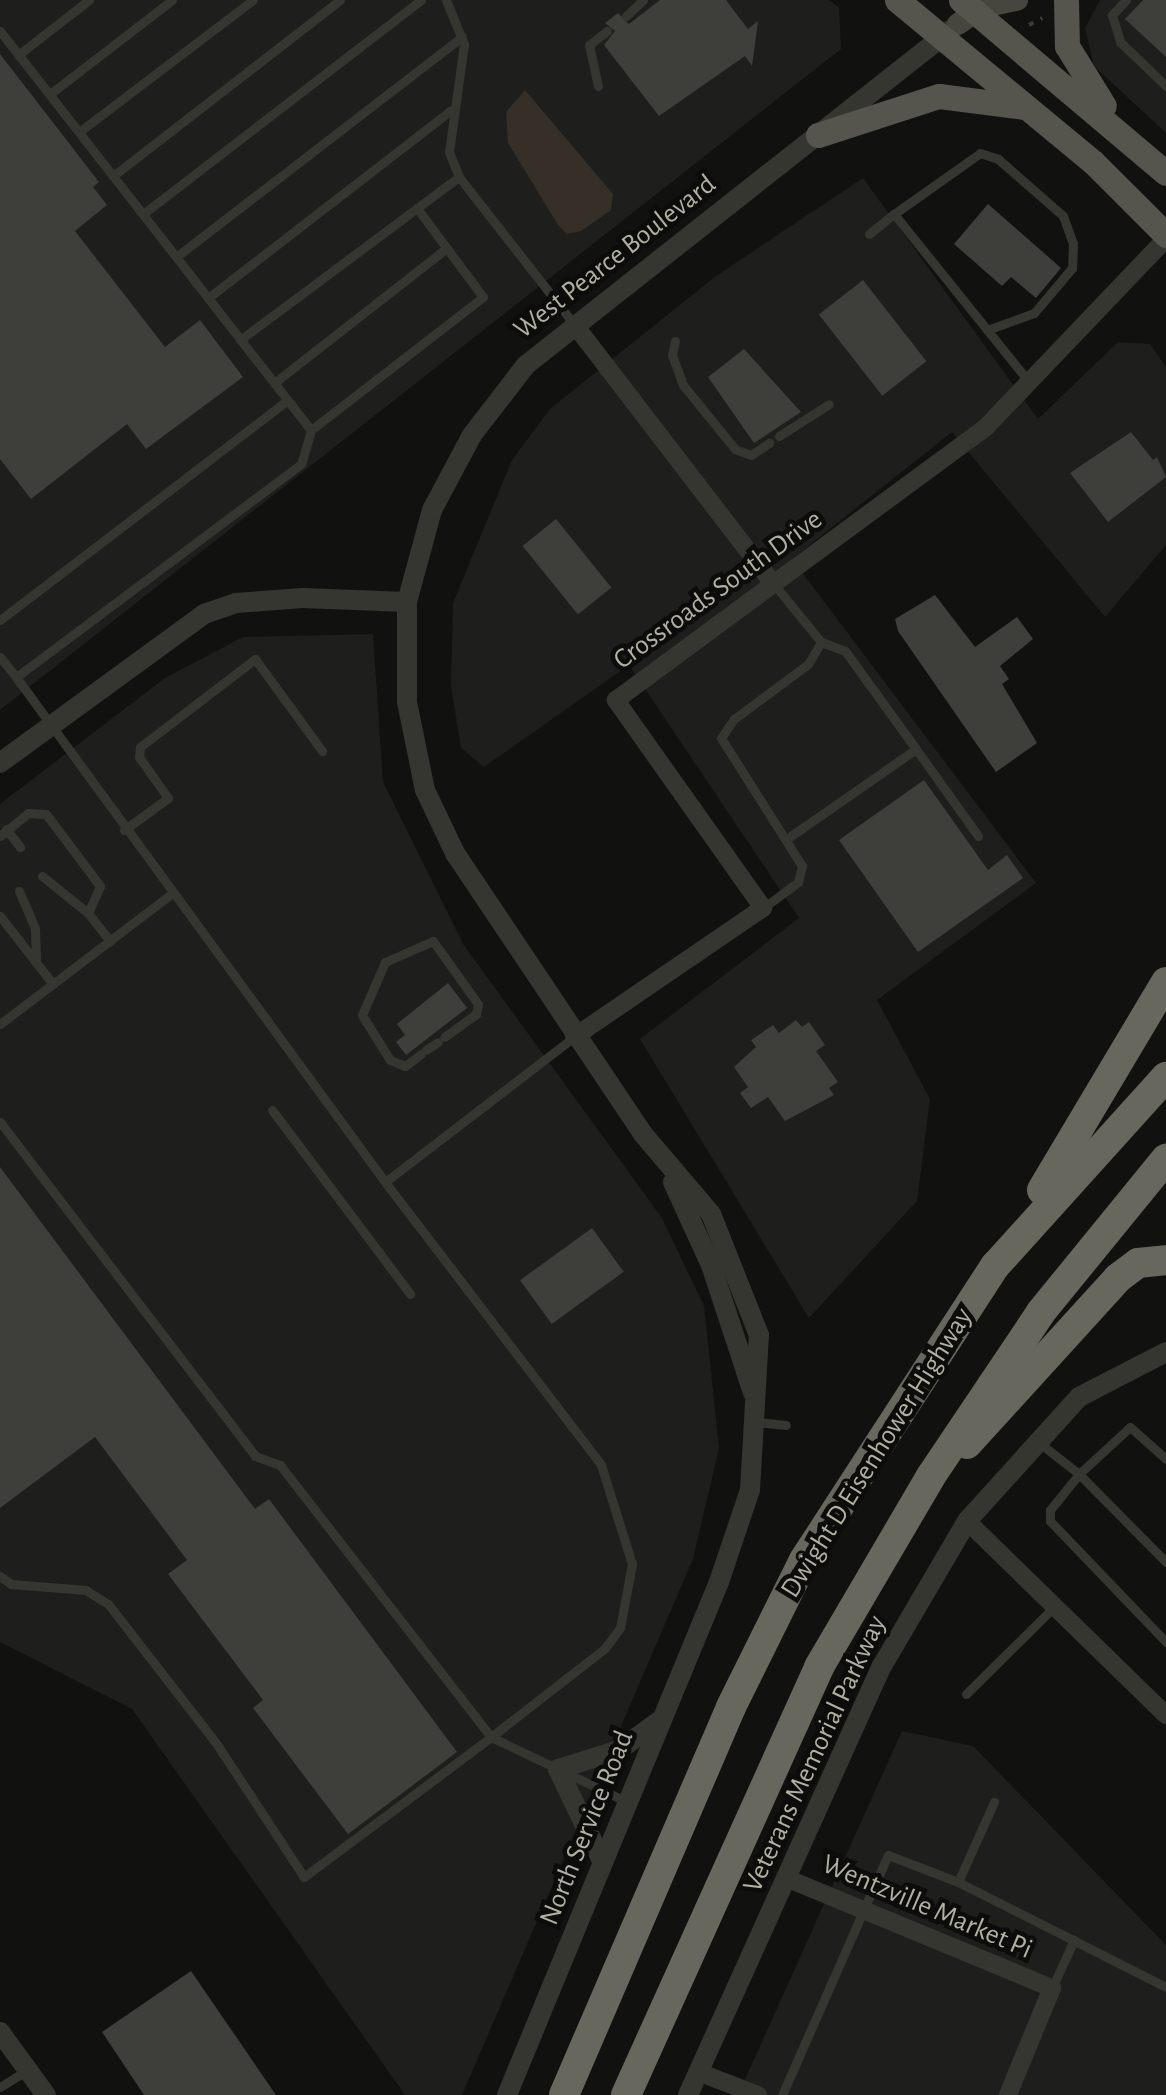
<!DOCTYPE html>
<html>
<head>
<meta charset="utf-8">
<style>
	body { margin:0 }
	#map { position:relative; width:1166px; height:2095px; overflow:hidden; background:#111110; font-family:"Alegreya Sans",sans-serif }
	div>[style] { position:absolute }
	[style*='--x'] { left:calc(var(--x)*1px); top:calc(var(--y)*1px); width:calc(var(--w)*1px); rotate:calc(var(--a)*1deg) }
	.built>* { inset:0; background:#1e1e1c }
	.water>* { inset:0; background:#352f27 }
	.building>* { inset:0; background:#3e3e3a; transform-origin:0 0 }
	.path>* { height:4px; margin-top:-2px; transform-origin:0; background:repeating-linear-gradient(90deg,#3d3d37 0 5px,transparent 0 13px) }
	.service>* { height:9px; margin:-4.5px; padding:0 4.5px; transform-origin:4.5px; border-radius:4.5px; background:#363631 }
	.minor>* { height:18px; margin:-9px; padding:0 9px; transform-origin:9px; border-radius:9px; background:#363631 }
	.tertiary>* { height:20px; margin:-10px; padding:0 10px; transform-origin:10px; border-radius:10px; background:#363631 }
	.secondary>* { height:22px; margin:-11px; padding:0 11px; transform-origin:11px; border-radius:11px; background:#46463f }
	.primary>* { height:25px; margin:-12.5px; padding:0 12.5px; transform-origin:12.5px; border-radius:12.5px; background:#55554d }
	.motorway>* { height:30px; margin:-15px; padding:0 15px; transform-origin:15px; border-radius:15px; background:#67675d }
	span { translate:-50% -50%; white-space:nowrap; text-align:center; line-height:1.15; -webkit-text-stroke:9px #0c0c0b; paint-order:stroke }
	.street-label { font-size:28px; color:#b2b0a1 }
</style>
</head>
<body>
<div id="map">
	<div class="built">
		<div style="clip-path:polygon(0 0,829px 0,839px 7px,841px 49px,0 710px)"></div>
		<div style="clip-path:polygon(1100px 0,1166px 0,1166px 133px,1094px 66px,1085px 28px)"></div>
		<div style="clip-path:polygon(863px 178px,1038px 419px,1118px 342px,1150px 344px,1166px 367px,1166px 545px,1105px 617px,952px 432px,792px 559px,1036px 883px,877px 1000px,930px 1099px,917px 1201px,809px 1318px,640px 1039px,799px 918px,629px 665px,484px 767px,461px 748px,451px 686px,453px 603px,512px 460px,550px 409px,716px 276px)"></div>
		<div style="clip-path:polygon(373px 634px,383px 782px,463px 944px,662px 1218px,704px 1306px,719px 1448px,693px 1559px,462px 2095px,405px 2095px,132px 1709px,0 1642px,0 804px,165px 678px,243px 637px)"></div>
		<div style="clip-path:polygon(902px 1731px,973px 1746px,1166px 1945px,1166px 2095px,738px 2095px)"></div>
	</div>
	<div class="water">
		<div style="clip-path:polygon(525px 90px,613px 194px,611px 210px,581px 231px,567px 234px,558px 225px,508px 143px,506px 112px)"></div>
	</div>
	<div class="building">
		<div style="clip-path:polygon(660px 0,726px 0,748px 29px,758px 21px,752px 66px,745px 56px,659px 116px,604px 45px,615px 31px,605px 23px,618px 13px,629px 24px)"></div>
		<div style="clip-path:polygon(1143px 0,1166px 0,1166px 57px,1125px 19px)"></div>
		<div style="clip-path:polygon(0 54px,99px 182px,93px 187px,107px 205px,75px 231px,165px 347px,200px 320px,243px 377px,146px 449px,127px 424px,31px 499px,0 459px)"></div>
		<div style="clip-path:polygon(988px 204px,1061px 268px,1036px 298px,1011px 277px,1002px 286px,954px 244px)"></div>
		<div style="left:863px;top:280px;width:103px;height:56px;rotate:52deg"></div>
		<div style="clip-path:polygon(744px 349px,801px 412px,754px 443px,708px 377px)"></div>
		<div style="clip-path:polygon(1131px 432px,1153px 460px,1157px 457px,1166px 477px,1108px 522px,1070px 473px)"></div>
		<div style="left:556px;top:519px;width:88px;height:43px;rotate:51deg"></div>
		<div style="clip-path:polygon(935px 595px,975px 647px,1017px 617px,1033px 639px,1000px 666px,1009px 679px,1002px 684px,1037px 743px,996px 772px,898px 631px,895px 619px)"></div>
		<div style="clip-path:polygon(924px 780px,988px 870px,1007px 855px,1023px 878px,918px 952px,839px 840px)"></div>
		<div style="clip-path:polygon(448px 983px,467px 1008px,406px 1055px,396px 1042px,405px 1035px,397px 1024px)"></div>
		<div style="clip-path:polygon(796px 1020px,802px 1027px,809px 1022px,825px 1045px,816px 1051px,838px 1082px,829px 1088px,834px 1095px,785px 1121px,768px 1097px,751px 1108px,740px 1093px,748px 1087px,734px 1067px,756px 1047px,751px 1040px,773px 1025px,779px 1033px)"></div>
		<div style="clip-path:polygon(0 1167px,255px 1509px,269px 1499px,457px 1752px,348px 1834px,253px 1708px,263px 1700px,168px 1574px,187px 1560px,95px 1437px,0 1508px)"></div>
		<div style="left:592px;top:1228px;width:54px;height:89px;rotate:54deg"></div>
		<div style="clip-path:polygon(191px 1971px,276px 2095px,144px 2095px,102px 2032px)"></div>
	</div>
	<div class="path">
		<div style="--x:1029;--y:25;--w:15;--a:-28"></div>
	</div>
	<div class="service">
		<div style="--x:446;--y:0;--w:48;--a:67.8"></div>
		<div style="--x:464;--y:44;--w:109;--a:97.9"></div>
		<div style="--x:449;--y:152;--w:27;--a:68"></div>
		<div style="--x:459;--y:177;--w:187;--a:52"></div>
		<div style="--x:1126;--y:0;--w:21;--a:133"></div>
		<div style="--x:1112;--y:15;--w:28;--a:73"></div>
		<div style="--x:1120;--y:42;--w:64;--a:43.7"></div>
		<div style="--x:626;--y:16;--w:23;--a:-43"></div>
		<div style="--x:0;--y:31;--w:506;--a:52.07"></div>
		<div style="--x:311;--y:430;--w:35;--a:106"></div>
		<div style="--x:301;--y:464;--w:356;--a:143.2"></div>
		<div style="--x:16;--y:677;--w:625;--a:53.84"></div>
		<div style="--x:385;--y:1182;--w:356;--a:52.6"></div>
		<div style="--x:601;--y:1465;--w:104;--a:72.6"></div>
		<div style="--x:632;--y:1564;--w:65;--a:100.6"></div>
		<div style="--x:620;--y:1628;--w:26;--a:127"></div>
		<div style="--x:604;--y:1649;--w:143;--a:142.1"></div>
		<div style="--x:491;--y:1737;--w:151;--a:25.5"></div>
		<div style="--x:18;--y:55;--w:90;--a:-37.8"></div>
		<div style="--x:598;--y:86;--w:42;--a:-102.4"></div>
		<div style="--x:589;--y:45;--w:23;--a:-38"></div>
		<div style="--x:50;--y:94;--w:154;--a:-37.6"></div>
		<div style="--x:79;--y:132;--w:218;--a:-37.2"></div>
		<div style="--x:113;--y:176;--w:287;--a:-37.8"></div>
		<div style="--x:143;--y:214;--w:351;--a:-37.6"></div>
		<div style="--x:894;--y:214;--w:105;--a:-35.3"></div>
		<div style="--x:980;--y:153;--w:19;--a:18"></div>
		<div style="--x:998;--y:159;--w:86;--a:41.2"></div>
		<div style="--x:1063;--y:216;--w:29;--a:70"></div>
		<div style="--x:1073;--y:243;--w:25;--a:92"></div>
		<div style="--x:1072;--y:268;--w:59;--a:130.2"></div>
		<div style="--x:1034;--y:313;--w:50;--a:160.1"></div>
		<div style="--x:869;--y:234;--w:32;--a:-39"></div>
		<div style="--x:894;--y:214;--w:216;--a:51.2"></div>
		<div style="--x:176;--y:257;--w:361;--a:-37.6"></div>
		<div style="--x:208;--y:298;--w:307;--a:-37.7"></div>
		<div style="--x:240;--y:340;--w:273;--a:-36.7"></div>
		<div style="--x:675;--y:341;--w:14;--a:102"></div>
		<div style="--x:672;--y:355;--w:32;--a:70"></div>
		<div style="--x:683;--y:385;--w:82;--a:50.9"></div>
		<div style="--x:735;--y:449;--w:17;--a:21"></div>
		<div style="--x:751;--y:455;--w:22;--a:-34"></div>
		<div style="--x:274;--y:383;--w:219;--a:-38"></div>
		<div style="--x:311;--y:430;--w:217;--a:-37.7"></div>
		<div style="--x:483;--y:297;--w:111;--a:-126.6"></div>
		<div style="--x:779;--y:436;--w:59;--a:-32.6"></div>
		<div style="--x:0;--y:620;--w:362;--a:-37.4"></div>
		<div style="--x:0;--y:657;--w:26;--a:51"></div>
		<div style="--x:916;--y:749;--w:107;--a:54.5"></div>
		<div style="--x:6;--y:829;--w:23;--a:52"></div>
		<div style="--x:124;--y:830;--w:54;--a:-36"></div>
		<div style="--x:168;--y:798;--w:50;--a:-125.3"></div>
		<div style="--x:139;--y:757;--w:10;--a:-84"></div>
		<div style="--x:140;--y:747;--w:145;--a:-37.4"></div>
		<div style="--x:255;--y:659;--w:114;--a:53.9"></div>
		<div style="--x:0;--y:836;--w:36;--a:-39"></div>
		<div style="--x:28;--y:813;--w:18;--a:3"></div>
		<div style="--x:46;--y:814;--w:90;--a:53.1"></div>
		<div style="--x:100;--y:886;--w:30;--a:114"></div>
		<div style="--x:88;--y:913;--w:36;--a:52"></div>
		<div style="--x:788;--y:838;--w:156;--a:-34.8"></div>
		<div style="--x:916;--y:749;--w:121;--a:-125.9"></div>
		<div style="--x:845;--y:651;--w:26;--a:-159"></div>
		<div style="--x:42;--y:876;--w:59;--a:38.8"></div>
		<div style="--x:19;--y:891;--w:40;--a:66.6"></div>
		<div style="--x:35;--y:928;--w:31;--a:88"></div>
		<div style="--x:763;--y:908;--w:44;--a:-36.6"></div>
		<div style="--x:798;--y:882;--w:16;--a:-76"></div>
		<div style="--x:802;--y:866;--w:151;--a:-122.3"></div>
		<div style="--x:721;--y:738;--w:23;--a:-56"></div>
		<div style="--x:734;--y:719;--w:92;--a:-36.6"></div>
		<div style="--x:808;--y:664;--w:26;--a:-59"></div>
		<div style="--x:821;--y:642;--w:76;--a:-129.1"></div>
		<div style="--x:0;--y:916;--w:86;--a:52.1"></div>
		<div style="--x:0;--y:1024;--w:215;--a:-37.2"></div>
		<div style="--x:426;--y:1050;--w:14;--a:-34"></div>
		<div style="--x:421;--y:1054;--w:20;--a:143"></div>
		<div style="--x:405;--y:1066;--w:16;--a:-158"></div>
		<div style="--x:390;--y:1060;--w:53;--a:-121.9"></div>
		<div style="--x:362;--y:1015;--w:58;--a:-66.5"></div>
		<div style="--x:385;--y:962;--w:52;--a:-23.6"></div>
		<div style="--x:433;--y:941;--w:77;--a:54.5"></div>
		<div style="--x:478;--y:1004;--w:10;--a:101"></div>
		<div style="--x:476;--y:1014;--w:39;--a:144"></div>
		<div style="--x:272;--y:1110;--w:230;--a:53.1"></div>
		<div style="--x:0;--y:1122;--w:420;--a:52.6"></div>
		<div style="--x:255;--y:1456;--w:27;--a:20"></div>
		<div style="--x:280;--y:1465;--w:344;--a:52.2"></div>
		<div style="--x:491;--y:1737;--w:234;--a:143.2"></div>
		<div style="--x:304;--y:1877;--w:160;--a:-123.3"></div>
		<div style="--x:216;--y:1743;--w:176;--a:-127.8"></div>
		<div style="--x:108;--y:1604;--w:26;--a:-148"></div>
		<div style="--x:86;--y:1590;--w:75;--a:-175.4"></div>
		<div style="--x:11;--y:1584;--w:14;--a:-144"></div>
		<div style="--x:385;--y:1182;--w:237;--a:-37.5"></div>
		<div style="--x:757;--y:1422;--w:29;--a:6"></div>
		<div style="--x:1037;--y:1441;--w:53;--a:38.2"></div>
		<div style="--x:1079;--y:1474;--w:69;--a:-42.7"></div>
		<div style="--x:1130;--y:1427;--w:48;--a:41.6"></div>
		<div style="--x:1166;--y:1562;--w:124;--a:-134.7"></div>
		<div style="--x:1079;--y:1474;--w:46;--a:128.9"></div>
		<div style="--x:1050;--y:1510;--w:11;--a:90"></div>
		<div style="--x:1050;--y:1521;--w:168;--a:46.2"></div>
		<div style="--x:966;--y:1694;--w:125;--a:-44.7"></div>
		<div style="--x:958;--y:1882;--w:233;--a:26.8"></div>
		<div style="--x:1052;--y:1988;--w:53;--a:-65.4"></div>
		<div style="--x:0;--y:2087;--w:31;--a:-32"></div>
		<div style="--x:782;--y:2095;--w:262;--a:-66.2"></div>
		<div style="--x:888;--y:1855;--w:75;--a:21.1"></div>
		<div style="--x:958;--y:1882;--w:88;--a:-65.8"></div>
	</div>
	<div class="minor">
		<div style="--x:574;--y:324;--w:327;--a:52.5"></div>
		<div style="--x:574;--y:1037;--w:229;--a:-34.3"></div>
		<div style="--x:763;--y:908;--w:255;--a:-125.3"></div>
		<div style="--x:616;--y:700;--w:461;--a:-36.4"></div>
		<div style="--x:987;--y:426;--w:259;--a:-46.3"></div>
		<div style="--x:967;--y:1521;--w:278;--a:44.3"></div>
		<div style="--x:786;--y:1878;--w:288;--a:22.5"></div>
		<div style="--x:1052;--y:1988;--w:116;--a:112.4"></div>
		<div style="--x:698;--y:2072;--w:64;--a:21"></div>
	</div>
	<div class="tertiary">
		<div style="--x:0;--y:763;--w:253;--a:-36.1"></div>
		<div style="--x:204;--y:614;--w:34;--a:-19"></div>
		<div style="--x:236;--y:603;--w:67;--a:-4.3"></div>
		<div style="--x:303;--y:598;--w:104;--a:2.2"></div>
		<div style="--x:673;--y:1182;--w:91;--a:65.4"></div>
		<div style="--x:711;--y:1265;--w:135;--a:71.8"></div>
		<div style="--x:602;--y:1861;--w:102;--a:-115.6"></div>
		<div style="--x:558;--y:1769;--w:64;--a:-17.3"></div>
		<div style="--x:619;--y:1750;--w:49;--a:-35.9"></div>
		<div style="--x:0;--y:2032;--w:78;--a:53.9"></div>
		<div style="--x:507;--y:2095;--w:555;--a:-67.55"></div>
		<div style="--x:719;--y:1582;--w:97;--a:-71.4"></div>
		<div style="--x:750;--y:1490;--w:155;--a:-86.7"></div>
		<div style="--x:759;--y:1335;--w:130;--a:-111.6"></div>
		<div style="--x:711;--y:1214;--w:105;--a:-130.4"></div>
		<div style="--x:643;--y:1134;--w:338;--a:-123.8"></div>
		<div style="--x:455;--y:853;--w:70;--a:-115.5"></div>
		<div style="--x:425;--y:790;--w:90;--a:-101.6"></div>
		<div style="--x:407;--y:702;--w:100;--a:-90"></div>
		<div style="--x:407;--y:602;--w:95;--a:-74.8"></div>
		<div style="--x:432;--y:510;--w:85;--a:-61.9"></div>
		<div style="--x:472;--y:435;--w:88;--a:-52.4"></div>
		<div style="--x:526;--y:365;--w:543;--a:-38.26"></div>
		<div style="--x:688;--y:2095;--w:471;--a:-65.7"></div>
		<div style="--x:882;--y:1666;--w:168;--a:-59.6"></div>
		<div style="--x:967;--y:1521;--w:167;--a:-47.9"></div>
		<div style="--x:1079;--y:1397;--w:98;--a:-27.3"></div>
	</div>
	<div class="secondary">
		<div style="--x:958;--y:24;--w:30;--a:-34"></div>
		<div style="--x:983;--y:7;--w:35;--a:-12"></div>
	</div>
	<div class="primary">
		<div style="--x:897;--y:0;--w:254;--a:39.6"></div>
		<div style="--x:1093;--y:162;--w:103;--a:45"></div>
		<div style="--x:961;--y:0;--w:268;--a:40.2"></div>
		<div style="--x:1066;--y:0;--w:46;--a:88.8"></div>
		<div style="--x:1067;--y:46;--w:70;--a:58.3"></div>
		<div style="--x:818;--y:135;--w:127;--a:-17.9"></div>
		<div style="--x:939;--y:96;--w:87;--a:7.3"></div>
	</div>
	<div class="motorway">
		<div style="--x:1042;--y:1190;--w:242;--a:-59.2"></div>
		<div style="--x:967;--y:1444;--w:224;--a:-47.7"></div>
		<div style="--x:1118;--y:1278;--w:25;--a:-37"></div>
		<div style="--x:1138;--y:1263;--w:28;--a:-6"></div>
		<div style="--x:564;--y:2095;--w:422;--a:-66.7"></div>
		<div style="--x:731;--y:1707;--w:164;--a:-63.6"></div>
		<div style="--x:804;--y:1560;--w:351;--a:-57"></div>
		<div style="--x:995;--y:1266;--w:255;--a:-47.9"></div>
		<div style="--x:626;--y:2095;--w:470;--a:-65.7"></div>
		<div style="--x:819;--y:1667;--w:221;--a:-59.6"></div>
		<div style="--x:931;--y:1476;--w:197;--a:-56.1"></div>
		<div style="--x:1041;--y:1312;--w:198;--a:-50.8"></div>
	</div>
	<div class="street-label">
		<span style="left:615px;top:257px;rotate:-38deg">West Pearce Boulevard</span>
		<span style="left:718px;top:590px;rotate:-36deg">Crossroads South Drive</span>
		<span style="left:877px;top:1453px;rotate:-58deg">Dwight D Eisenhower Highway</span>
		<span style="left:815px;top:1754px;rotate:-65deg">Veterans Memorial Parkway</span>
		<span style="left:587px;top:1828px;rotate:-68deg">North Service Road</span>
		<span style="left:927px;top:1907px;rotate:23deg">Wentzville Market Pi</span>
	</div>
</div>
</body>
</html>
